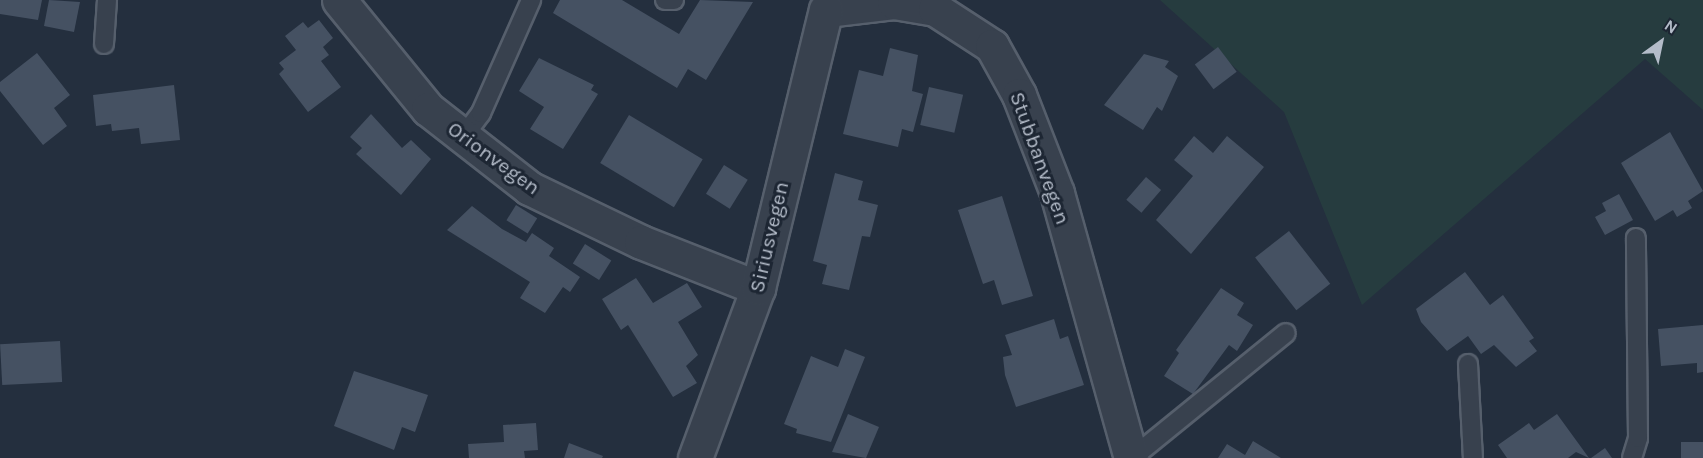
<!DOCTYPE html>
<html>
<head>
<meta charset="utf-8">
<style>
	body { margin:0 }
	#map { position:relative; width:1703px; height:458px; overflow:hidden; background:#242f3e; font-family:Karla,sans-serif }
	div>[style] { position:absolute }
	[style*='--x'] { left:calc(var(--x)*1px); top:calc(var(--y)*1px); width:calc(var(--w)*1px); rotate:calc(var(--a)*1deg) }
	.green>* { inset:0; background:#263c3f }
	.building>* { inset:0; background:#455162; transform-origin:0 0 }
	.roads { filter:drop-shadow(2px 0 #565f6c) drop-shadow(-2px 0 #565f6c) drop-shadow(0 2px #565f6c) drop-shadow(0 -2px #565f6c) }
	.lane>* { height:18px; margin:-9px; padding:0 9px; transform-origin:9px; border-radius:9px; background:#38414e }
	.street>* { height:33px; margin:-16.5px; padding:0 16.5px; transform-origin:16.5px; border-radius:16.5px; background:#38414e }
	span { translate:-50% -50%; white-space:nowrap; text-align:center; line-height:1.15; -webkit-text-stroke:6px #1d2633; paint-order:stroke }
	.street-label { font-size:21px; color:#b4bcc9 }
	.north { position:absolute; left:1631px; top:12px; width:60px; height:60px; -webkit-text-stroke:4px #1d2633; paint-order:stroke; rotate:33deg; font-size:16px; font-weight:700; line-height:24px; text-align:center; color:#b4bcc9 }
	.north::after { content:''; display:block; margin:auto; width:21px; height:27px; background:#b4bcc9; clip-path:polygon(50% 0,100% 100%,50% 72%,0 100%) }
</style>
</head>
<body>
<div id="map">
	<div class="green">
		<div style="clip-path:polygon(1160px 0,1703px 0,1703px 110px,1645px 59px,1362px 305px,1284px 112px)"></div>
	</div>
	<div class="building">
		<div style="clip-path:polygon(0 0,42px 0,38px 20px,0 14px)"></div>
		<div style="clip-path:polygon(49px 0,80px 2px,74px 32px,44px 26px)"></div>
		<div style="clip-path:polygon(560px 0,622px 0,679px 34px,700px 0,753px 2px,706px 80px,688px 69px,677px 88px,553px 13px)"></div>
		<div style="clip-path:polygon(319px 20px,333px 38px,323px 47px,329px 55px,321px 61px,341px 87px,308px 112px,279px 74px,284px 69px,279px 63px,296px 50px,285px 36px,303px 22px,308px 28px)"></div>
		<div style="left:1218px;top:47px;width:31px;height:29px;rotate:53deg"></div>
		<div style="clip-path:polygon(890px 48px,918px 55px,912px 91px,923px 94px,913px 132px,902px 129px,898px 147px,843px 134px,859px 70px,883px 76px)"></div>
		<div style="clip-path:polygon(37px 53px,70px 95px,54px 108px,67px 126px,43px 145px,0 91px,0 82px)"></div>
		<div style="clip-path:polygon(1144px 54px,1169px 61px,1165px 67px,1178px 76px,1162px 111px,1157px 107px,1143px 130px,1104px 105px)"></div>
		<div style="clip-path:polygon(539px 58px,594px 85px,591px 90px,598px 94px,563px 149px,530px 129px,544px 107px,519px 91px)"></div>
		<div style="clip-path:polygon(174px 85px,180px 140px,141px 144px,139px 128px,112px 131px,111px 124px,96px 126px,93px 95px)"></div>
		<div style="left:929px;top:87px;width:35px;height:39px;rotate:13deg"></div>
		<div style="clip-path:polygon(371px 114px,402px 148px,411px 140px,431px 159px,401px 195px,356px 154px,362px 148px,350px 137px)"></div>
		<div style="left:629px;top:115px;width:86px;height:56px;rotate:31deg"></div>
		<div style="clip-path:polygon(1670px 132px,1703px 191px,1688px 201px,1692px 208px,1677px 217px,1673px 210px,1655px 221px,1621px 163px)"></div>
		<div style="clip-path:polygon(1194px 136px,1213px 153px,1227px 136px,1264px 167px,1191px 254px,1156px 220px,1193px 176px,1174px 160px)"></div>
		<div style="left:724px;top:165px;width:28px;height:34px;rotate:32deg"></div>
		<div style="clip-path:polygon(835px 173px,863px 181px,858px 200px,878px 205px,870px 237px,862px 236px,849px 290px,822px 284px,827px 265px,813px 261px)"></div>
		<div style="left:1146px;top:177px;width:20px;height:30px;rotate:41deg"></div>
		<div style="clip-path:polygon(1619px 194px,1633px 220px,1605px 235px,1595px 217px,1606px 211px,1602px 203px)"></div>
		<div style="clip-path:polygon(1002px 196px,1033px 296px,1002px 305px,994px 280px,983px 284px,958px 210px)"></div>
		<div style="left:516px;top:205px;width:25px;height:18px;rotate:32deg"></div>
		<div style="clip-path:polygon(472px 206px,502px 229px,526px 242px,532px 233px,554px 248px,549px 256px,580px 277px,570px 292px,563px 287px,545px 313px,520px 298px,530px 282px,447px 230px)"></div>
		<div style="left:1289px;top:231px;width:67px;height:43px;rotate:52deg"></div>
		<div style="left:585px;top:244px;width:31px;height:23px;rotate:32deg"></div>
		<div style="clip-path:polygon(1465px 272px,1490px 305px,1503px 295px,1534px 338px,1529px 341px,1537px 351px,1516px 367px,1494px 345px,1481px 354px,1468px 336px,1447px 351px,1421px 322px,1416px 309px)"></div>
		<div style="clip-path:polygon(636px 278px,653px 303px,687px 283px,702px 307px,678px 322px,698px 355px,686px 366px,697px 383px,673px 397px,628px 325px,621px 330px,602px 299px)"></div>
		<div style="clip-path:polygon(1221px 288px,1244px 303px,1237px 315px,1253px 325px,1237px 351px,1229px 345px,1193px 394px,1164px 376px,1179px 353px,1176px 350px)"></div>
		<div style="clip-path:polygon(1054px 319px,1060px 339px,1068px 336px,1084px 385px,1016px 407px,1005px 375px,1003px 357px,1012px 355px,1005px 335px)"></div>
		<div style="clip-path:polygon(1703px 325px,1703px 372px,1697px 373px,1697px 363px,1661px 366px,1658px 329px)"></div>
		<div style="left:60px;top:341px;width:41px;height:60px;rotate:87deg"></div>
		<div style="clip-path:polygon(845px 349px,865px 357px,831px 442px,796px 433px,797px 429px,784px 424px,811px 356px,838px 367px)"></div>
		<div style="clip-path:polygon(354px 371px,428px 395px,415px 432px,402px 427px,394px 450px,334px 426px)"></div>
		<div style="clip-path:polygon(848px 414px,879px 427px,866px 458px,832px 452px)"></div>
		<div style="clip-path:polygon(1557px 414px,1589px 458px,1576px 452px,1568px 458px,1507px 458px,1498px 445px,1529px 423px,1534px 430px)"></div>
		<div style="clip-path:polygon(536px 423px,538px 450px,524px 451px,525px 458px,469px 458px,468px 444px,504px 442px,503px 425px)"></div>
		<div style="clip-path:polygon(1253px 441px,1281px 458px,1218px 458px,1227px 444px,1245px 455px)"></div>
		<div style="left:1703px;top:442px;width:16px;height:22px;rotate:90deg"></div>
		<div style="clip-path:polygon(569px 443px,603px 456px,602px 458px,564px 458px)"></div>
		<div style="clip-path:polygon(1605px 448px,1612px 458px,1591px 458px)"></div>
	</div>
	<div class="roads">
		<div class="lane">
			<div style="--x:665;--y:0;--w:9;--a:0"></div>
			<div style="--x:104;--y:44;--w:44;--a:-86.1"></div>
			<div style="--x:463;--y:137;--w:30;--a:-53"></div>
			<div style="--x:481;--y:113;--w:124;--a:-66.1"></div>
			<div style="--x:1468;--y:364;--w:94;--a:87"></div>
			<div style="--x:1132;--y:458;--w:198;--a:-39.1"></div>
			<div style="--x:1632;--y:458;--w:21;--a:-73"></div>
			<div style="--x:1638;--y:438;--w:200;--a:-90.6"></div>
		</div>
		<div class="street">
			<div style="--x:339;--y:0;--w:141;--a:50.8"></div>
			<div style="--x:428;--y:109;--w:128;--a:38"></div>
			<div style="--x:529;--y:188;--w:124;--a:25.7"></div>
			<div style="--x:641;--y:242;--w:126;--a:21.5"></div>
			<div style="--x:826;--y:10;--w:68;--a:-6.7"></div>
			<div style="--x:894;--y:2;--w:42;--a:9.7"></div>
			<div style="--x:935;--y:9;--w:68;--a:33"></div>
			<div style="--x:992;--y:46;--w:56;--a:61.1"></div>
			<div style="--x:1019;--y:95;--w:105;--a:68.8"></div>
			<div style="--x:1057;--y:193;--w:275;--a:74.4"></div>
			<div style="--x:695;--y:458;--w:181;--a:-69.7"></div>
			<div style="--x:758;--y:288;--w:286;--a:-76.3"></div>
		</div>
	</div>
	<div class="street-label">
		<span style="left:494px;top:158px;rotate:36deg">Orionvegen</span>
		<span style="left:1040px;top:158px;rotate:70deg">Stubbanvegen</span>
		<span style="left:769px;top:237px;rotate:-77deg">Siriusvegen</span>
	</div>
	<div class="north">N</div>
</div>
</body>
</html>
